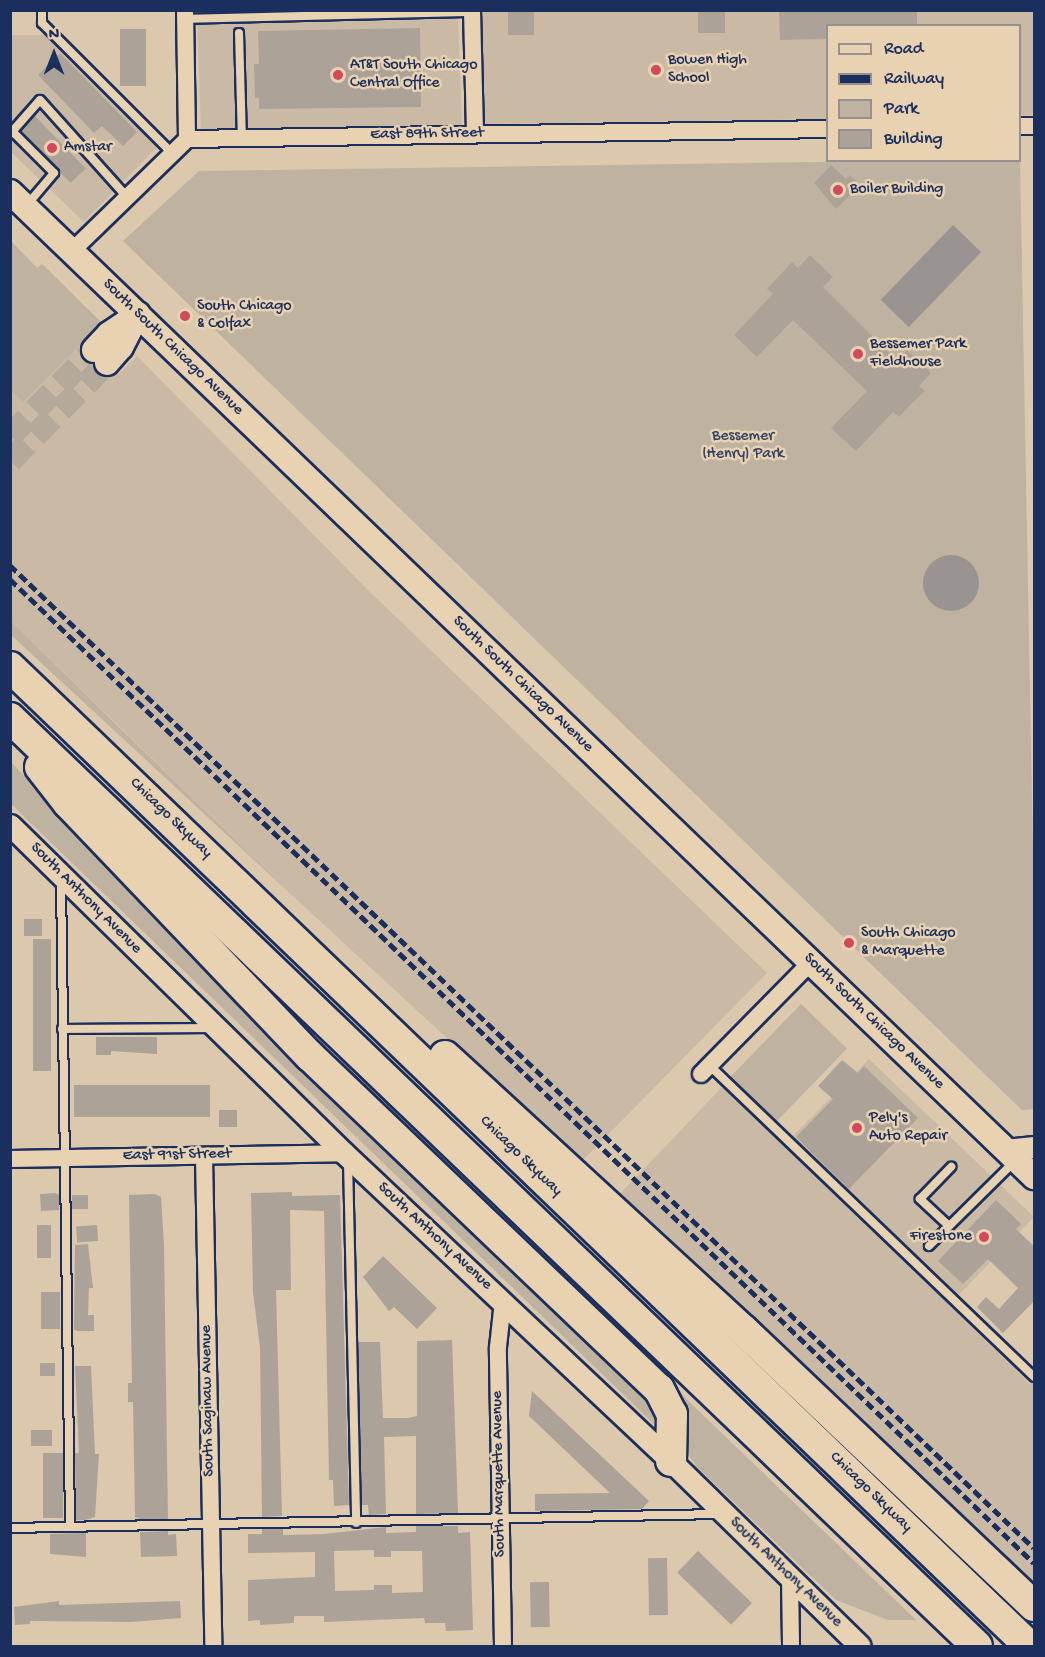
<!DOCTYPE html>
<html>
<head>
<meta charset="utf-8">
<style>
	body { margin:0 }
	#map { position:relative; width:1045px; height:1657px; overflow:hidden; background:#dcc8ac; font-family:"Gochi Hand",sans-serif }
	div>[style] { position:absolute }
	[style*='--x'] { left:calc(var(--x)*1px); top:calc(var(--y)*1px); width:calc(var(--w)*1px); rotate:calc(var(--a)*1deg) }
	.built>* { inset:0; background:#cabaa5; transform-origin:0 0 }
	.green>* { inset:0; background:#bfb2a1; transform-origin:0 0 }
	.water>* { inset:0; background:#999492; transform-origin:0 0 }
	.round { border-radius:50% }
	.building>* { inset:0; background:#aca298; transform-origin:0 0 }
	.secondary-tunnel>* { height:24px; margin-top:-12px; transform-origin:0; background:repeating-linear-gradient(90deg,#b5a99c 0 24px,transparent 0 36px) }
	.roads { filter:drop-shadow(2px 0 #1b2f5e) drop-shadow(-2px 0 #1b2f5e) drop-shadow(0 2px #1b2f5e) drop-shadow(0 -2px #1b2f5e) }
	.service>* { height:8px; margin:-4px; padding:0 4px; transform-origin:4px; border-radius:4px; background:#e8d2b1 }
	.minor>* { height:16px; margin:-8px; padding:0 8px; transform-origin:8px; border-radius:8px; background:#e8d2b1 }
	.tertiary>* { height:21px; margin:-10.5px; padding:0 10.5px; transform-origin:10.5px; border-radius:10.5px; background:#e8d2b1 }
	.secondary>* { height:24px; margin:-12px; padding:0 12px; transform-origin:12px; border-radius:12px; background:#e8d2b1 }
	.motorway>* { height:30px; margin:-15px; padding:0 15px; transform-origin:15px; border-radius:15px; background:#e8d2b1 }
	.rail>* { height:4.5px; margin-top:-2.25px; transform-origin:0; background:repeating-linear-gradient(90deg,#1b2f5e 0 9px,transparent 0 13.5px) }
	.dots>* { width:16px; height:16px; translate:-50% -50%; box-sizing:border-box; border:3px solid #e8d2b1; border-radius:50% }
	span { translate:-50% -50%; white-space:nowrap; text-align:center; line-height:1.15; -webkit-text-stroke:5px #e8d2b1; paint-order:stroke }
	.poi-label { font-size:16px; color:#1b2f5e }
	.left { translate:0 -50%; text-align:left }
	.right { translate:-100% -50%; text-align:right }
	.street-label { font-size:16px; color:#1b2f5e }
	.park-label { font-size:16px; color:#344368 }
	.frame { position:absolute; inset:0; border:12px solid #1b2f5e; pointer-events:none }
	.legend { position:absolute; left:826px; top:24px; width:195px; height:138px; box-sizing:border-box; background:#e8d2b1; border:2px solid #969190; margin:0; padding:8px 10px; list-style:none; font-size:18px; color:#1b2f5e }
	.legend li { display:flex; align-items:center; gap:12px; height:30px }
	.legend b { width:30px; border:2px solid #969190 }
	.north { position:absolute; left:24px; top:24px; width:60px; height:60px; -webkit-text-stroke:4px #e8d2b1; paint-order:stroke; rotate:0deg; font-size:16px; font-weight:700; line-height:24px; text-align:center; color:#1b2f5e }
	.north::after { content:''; display:block; margin:auto; width:21px; height:27px; background:#1b2f5e; clip-path:polygon(50% 0,100% 100%,50% 72%,0 100%) }
</style>
</head>
<body>
<div id="map">
	<div class="built">
		<div style="clip-path:polygon(482px 11px,1034px 11px,1034px 115px,1020px 116px,1020px 26px,828px 26px,827px 119px,485px 124px)"></div>
		<div style="left:458px;top:13px;width:112px;height:261px;rotate:88deg"></div>
		<div style="clip-path:polygon(10px 35px,54px 35px,162px 142px,84px 222px,11px 152px)"></div>
		<div style="clip-path:polygon(10px 241px,37px 268px,42px 264px,102px 323px,84px 341px,119px 374px,137px 356px,370px 592px,767px 973px,581px 1162px,308px 910px,11px 621px)"></div>
		<div style="clip-path:polygon(869px 1059px,1034px 1217px,949px 1305px,1030px 1384px,1034px 1379px,1034px 1583px,618px 1196px,724px 1085px,785px 1144px)"></div>
	</div>
	<div class="green">
		<div style="clip-path:polygon(1020px 159px,1034px 908px,1034px 1109px,1022px 1110px,123px 241px,199px 171px)"></div>
		<div style="clip-path:polygon(11px 241px,37px 268px,42px 264px,102px 323px,23px 402px,11px 390px)"></div>
		<div style="clip-path:polygon(11px 621px,123px 731px,308px 910px,11px 635px)"></div>
		<div style="clip-path:polygon(10px 761px,266px 1032px,636px 1387px,656px 1411px,659px 1429px,11px 804px)"></div>
		<div style="clip-path:polygon(273px 1001px,916px 1620px,888px 1620px,836px 1600px,697px 1467px,683px 1448px,681px 1412px)"></div>
		<div style="left:801px;top:1004px;width:64px;height:103px;rotate:44deg"></div>
	</div>
	<div class="water">
		<div style="left:953px;top:225px;width:39px;height:104px;rotate:44deg"></div>
		<div class="round" style="left:923px;top:555px;width:56px;height:56px"></div>
	</div>
	<div class="building">
		<div style="left:508px;top:10px;width:26px;height:25px"></div>
		<div style="left:698px;top:10px;width:27px;height:23px"></div>
		<div style="clip-path:polygon(779px 10px,917px 10px,917px 26px,828px 26px,828px 39px,780px 40px)"></div>
		<div style="clip-path:polygon(420px 28px,421px 107px,259px 109px,259px 98px,255px 98px,254px 64px,259px 64px,258px 31px)"></div>
		<div style="left:120px;top:29px;width:26px;height:57px"></div>
		<div style="clip-path:polygon(60px 53px,137px 132px,123px 146px,102px 126px,94px 133px,38px 75px)"></div>
		<div style="left:35px;top:116px;width:73px;height:21px;rotate:46deg"></div>
		<div style="clip-path:polygon(831px 165px,846px 179px,849px 175px,860px 185px,836px 209px,814px 183px)"></div>
		<div style="clip-path:polygon(810px 255px,833px 277px,823px 287px,897px 361px,907px 350px,931px 373px,919px 386px,925px 391px,912px 403px,899px 417px,893px 412px,856px 451px,831px 428px,867px 391px,793px 320px,757px 357px,734px 335px,773px 294px,767px 289px,792px 262px,798px 268px)"></div>
		<div style="left:24px;top:919px;width:18px;height:17px"></div>
		<div style="left:33px;top:939px;width:18px;height:132px"></div>
		<div style="clip-path:polygon(96px 1037px,157px 1037px,157px 1054px,111px 1051px,111px 1055px,96px 1055px)"></div>
		<div style="clip-path:polygon(842px 1060px,858px 1073px,864px 1066px,918px 1118px,849px 1189px,796px 1137px,833px 1099px,818px 1086px)"></div>
		<div style="left:210px;top:1085px;width:32px;height:136px;rotate:90deg"></div>
		<div style="left:219px;top:1110px;width:18px;height:17px"></div>
		<div style="clip-path:polygon(292px 1192px,292px 1196px,340px 1195px,349px 1505px,334px 1506px,333px 1480px,329px 1480px,324px 1211px,290px 1210px,291px 1290px,276px 1290px,282px 1516px,262px 1517px,260px 1348px,253px 1292px,251px 1193px)"></div>
		<div style="clip-path:polygon(55px 1193px,59px 1195px,59px 1210px,41px 1211px,40px 1194px)"></div>
		<div style="clip-path:polygon(155px 1194px,161px 1197px,164px 1245px,168px 1519px,140px 1519px,135px 1517px,133px 1402px,128px 1402px,128px 1383px,132px 1383px,129px 1195px)"></div>
		<div style="left:72px;top:1195px;width:16px;height:14px"></div>
		<div style="clip-path:polygon(996px 1200px,1021px 1224px,1016px 1229px,1035px 1247px,1035px 1300px,1003px 1333px,977px 1307px,986px 1297px,999px 1309px,1018px 1288px,988px 1259px,963px 1284px,938px 1261px)"></div>
		<div style="left:37px;top:1225px;width:14px;height:33px"></div>
		<div style="left:97px;top:1225px;width:16px;height:21px;rotate:86deg"></div>
		<div style="clip-path:polygon(88px 1244px,93px 1288px,89px 1288px,88px 1315px,94px 1315px,94px 1331px,77px 1331px,74px 1329px,75px 1245px)"></div>
		<div style="clip-path:polygon(383px 1256px,437px 1308px,417px 1329px,394px 1307px,389px 1311px,363px 1277px)"></div>
		<div style="left:41px;top:1292px;width:19px;height:37px"></div>
		<div style="clip-path:polygon(452px 1340px,458px 1513px,416px 1514px,416px 1436px,384px 1437px,386px 1514px,369px 1515px,368px 1505px,362px 1505px,358px 1342px,380px 1342px,383px 1418px,408px 1418px,417px 1416px,417px 1341px)"></div>
		<div style="left:40px;top:1363px;width:15px;height:13px"></div>
		<div style="clip-path:polygon(75px 1366px,91px 1366px,95px 1454px,99px 1454px,95px 1517px,85px 1520px,76px 1520px,75px 1453px,79px 1453px)"></div>
		<div style="clip-path:polygon(532px 1391px,649px 1501px,642px 1509px,535px 1511px,535px 1494px,610px 1493px,529px 1416px)"></div>
		<div style="left:31px;top:1430px;width:21px;height:16px"></div>
		<div style="left:43px;top:1453px;width:20px;height:65px"></div>
		<div style="clip-path:polygon(evenodd,416px 1526px,458px 1526px,458px 1533px,470px 1532px,473px 1630px,446px 1631px,445px 1623px,425px 1623px,424px 1618px,324px 1622px,324px 1616px,294px 1616px,294px 1623px,260px 1625px,260px 1620px,248px 1621px,248px 1580px,315px 1577px,315px 1552px,248px 1553px,248px 1534px,262px 1534px,262px 1529px,283px 1529px,283px 1535px,324px 1534px,386px 1527px,386px 1533px,416px 1532px,416px 1526px,374px 1550px,374px 1557px,391px 1557px,391px 1551px,422px 1551px,423px 1592px,392px 1593px,392px 1585px,374px 1585px,374px 1590px,335px 1591px,334px 1551px,374px 1550px)"></div>
		<div style="clip-path:polygon(168px 1531px,168px 1535px,176px 1534px,177px 1556px,141px 1557px,140px 1532px)"></div>
		<div style="clip-path:polygon(86px 1533px,86px 1557px,50px 1554px,50px 1534px)"></div>
		<div style="left:698px;top:1551px;width:75px;height:30px;rotate:44deg"></div>
		<div style="left:667px;top:1558px;width:57px;height:19px;rotate:89deg"></div>
		<div style="left:549px;top:1582px;width:45px;height:19px;rotate:89deg"></div>
		<div style="clip-path:polygon(59px 1601px,59px 1605px,180px 1601px,181px 1618px,131px 1622px,30px 1621px,30px 1624px,15px 1625px,14px 1607px)"></div>
	</div>
	<div class="secondary-tunnel">
		<div style="--x:10;--y:436;--w:120;--a:-45.7"></div>
		<div style="--x:10;--y:461;--w:138;--a:-45.3"></div>
	</div>
	<div class="roads">
		<div class="service">
			<div style="--x:42;--y:10;--w:13;--a:90"></div>
			<div style="--x:42;--y:23;--w:184;--a:45"></div>
			<div style="--x:185;--y:19;--w:288;--a:-1.4"></div>
			<div style="--x:239;--y:33;--w:105;--a:88.4"></div>
			<div style="--x:13;--y:132;--w:58;--a:45"></div>
			<div style="--x:54;--y:173;--w:43;--a:130.3"></div>
			<div style="--x:10;--y:134;--w:45;--a:-48.6"></div>
			<div style="--x:40;--y:100;--w:130;--a:48.1"></div>
			<div style="--x:61;--y:880;--w:647;--a:89.2"></div>
			<div style="--x:62;--y:1029;--w:150;--a:-0.4"></div>
			<div style="--x:710;--y:1066;--w:449;--a:43.8"></div>
			<div style="--x:348;--y:1161;--w:362;--a:88.7"></div>
			<div style="--x:949;--y:1226;--w:40;--a:-137"></div>
			<div style="--x:920;--y:1199;--w:45;--a:-45.9"></div>
			<div style="--x:929;--y:1246;--w:120;--a:-44.7"></div>
			<div style="--x:10;--y:1528;--w:711;--a:-1.13"></div>
		</div>
		<div class="minor">
			<div style="--x:185;--y:10;--w:129;--a:89.1"></div>
			<div style="--x:472;--y:10;--w:124;--a:88.6"></div>
			<div style="--x:1020;--y:126;--w:14;--a:0"></div>
			<div style="--x:72;--y:251;--w:161;--a:-44.2"></div>
			<div style="--x:187;--y:139;--w:641;--a:-0.89"></div>
			<div style="--x:701;--y:1074;--w:157;--a:-45.5"></div>
			<div style="--x:204;--y:1156;--w:490;--a:88.9"></div>
			<div style="--x:10;--y:1159;--w:334;--a:-1"></div>
			<div style="--x:790;--y:1579;--w:67;--a:89.1"></div>
			<div style="--x:503;--y:1646;--w:299;--a:-91"></div>
			<div style="--x:498;--y:1347;--w:46;--a:-83.8"></div>
		</div>
		<div class="tertiary">
			<div style="--x:10;--y:825;--w:468;--a:44.5"></div>
			<div style="--x:344;--y:1153;--w:449;--a:43.3"></div>
			<div style="--x:671;--y:1461;--w:264;--a:44.4"></div>
			<div style="--x:1005;--y:1150;--w:29;--a:-6"></div>
		</div>
		<div class="secondary">
			<div style="--x:10;--y:192;--w:1421;--a:43.89"></div>
			<div style="--x:94;--y:350;--w:22;--a:-47"></div>
			<div style="--x:109;--y:334;--w:32;--a:-34"></div>
			<div style="--x:107;--y:363;--w:21;--a:-49"></div>
			<div style="--x:121;--y:347;--w:37;--a:-63"></div>
		</div>
		<div class="motorway">
			<div style="--x:10;--y:667;--w:1413;--a:43.85"></div>
			<div style="--x:10;--y:718;--w:1340;--a:43.82"></div>
			<div style="--x:40;--y:767;--w:46;--a:52.1"></div>
			<div style="--x:68;--y:803;--w:350;--a:46.3"></div>
			<div style="--x:310;--y:1056;--w:482;--a:43.7"></div>
			<div style="--x:659;--y:1389;--w:28;--a:63"></div>
			<div style="--x:672;--y:1414;--w:47;--a:91.2"></div>
			<div style="--x:445;--y:1056;--w:405;--a:42.6"></div>
			<div style="--x:743;--y:1330;--w:401;--a:43.5"></div>
		</div>
	</div>
	<div class="rail">
		<div style="--x:10;--y:565;--w:1419;--a:43.83"></div>
		<div style="--x:10;--y:579;--w:1420;--a:43.86"></div>
	</div>
	<div class="dots">
		<div style="left:656px;top:70px;background:#d1495b"></div>
		<div style="left:338px;top:75px;background:#d1495b"></div>
		<div style="left:52px;top:148px;background:#d1495b"></div>
		<div style="left:838px;top:190px;background:#d1495b"></div>
		<div style="left:185px;top:316px;background:#d1495b"></div>
		<div style="left:858px;top:354px;background:#d1495b"></div>
		<div style="left:849px;top:943px;background:#d1495b"></div>
		<div style="left:857px;top:1128px;background:#d1495b"></div>
		<div style="left:984px;top:1237px;background:#d1495b"></div>
	</div>
	<div class="poi-label">
		<span class="left" style="left:668px;top:70px">Bowen High<br>School</span>
		<span class="left" style="left:350px;top:75px">AT&amp;T South Chicago<br>Central Office</span>
		<span class="left" style="left:64px;top:148px">Amstar</span>
		<span class="left" style="left:850px;top:190px">Boiler Building</span>
		<span class="left" style="left:197px;top:316px">South Chicago<br>&amp; Colfax</span>
		<span class="left" style="left:870px;top:354px">Bessemer Park<br>Fieldhouse</span>
		<span class="left" style="left:861px;top:943px">South Chicago<br>&amp; Marquette</span>
		<span class="left" style="left:869px;top:1128px">Pely's<br>Auto Repair</span>
		<span class="right" style="left:972px;top:1237px">Firestone</span>
	</div>
	<div class="street-label">
		<span style="left:427px;top:135px;rotate:-1deg">East 89th Street</span>
		<span style="left:172px;top:348px;rotate:44deg">South South Chicago Avenue</span>
		<span style="left:522px;top:685px;rotate:44deg">South South Chicago Avenue</span>
		<span style="left:170px;top:819px;rotate:44deg">Chicago Skyway</span>
		<span style="left:85px;top:899px;rotate:45deg">South Anthony Avenue</span>
		<span style="left:873px;top:1022px;rotate:44deg">South South Chicago Avenue</span>
		<span style="left:177px;top:1156px;rotate:-1deg">East 91st Street</span>
		<span style="left:520px;top:1157px;rotate:44deg">Chicago Skyway</span>
		<span style="left:434px;top:1237px;rotate:43deg">South Anthony Avenue</span>
		<span style="left:209px;top:1401px;rotate:-91deg">South Saginaw Avenue</span>
		<span style="left:500px;top:1474px;rotate:-91deg">South Marquette Avenue</span>
		<span style="left:870px;top:1493px;rotate:44deg">Chicago Skyway</span>
		<span style="left:785px;top:1573px;rotate:44deg">South Anthony Avenue</span>
	</div>
	<div class="park-label">
		<span style="left:743px;top:446px">Bessemer<br>(Henry) Park</span>
	</div>
	<div class="frame"></div>
	<ul class="legend">
	<li><b style="height:8px;background:#e8d2b1"></b>Road</li>
	<li><b style="height:8px;background:#1b2f5e"></b>Railway</li>
	<li><b style="height:16px;background:#bfb2a1"></b>Park</li>
	<li><b style="height:16px;background:#aca298"></b>Building</li>
	</ul>
	<div class="north">N</div>
</div>
</body>
</html>
